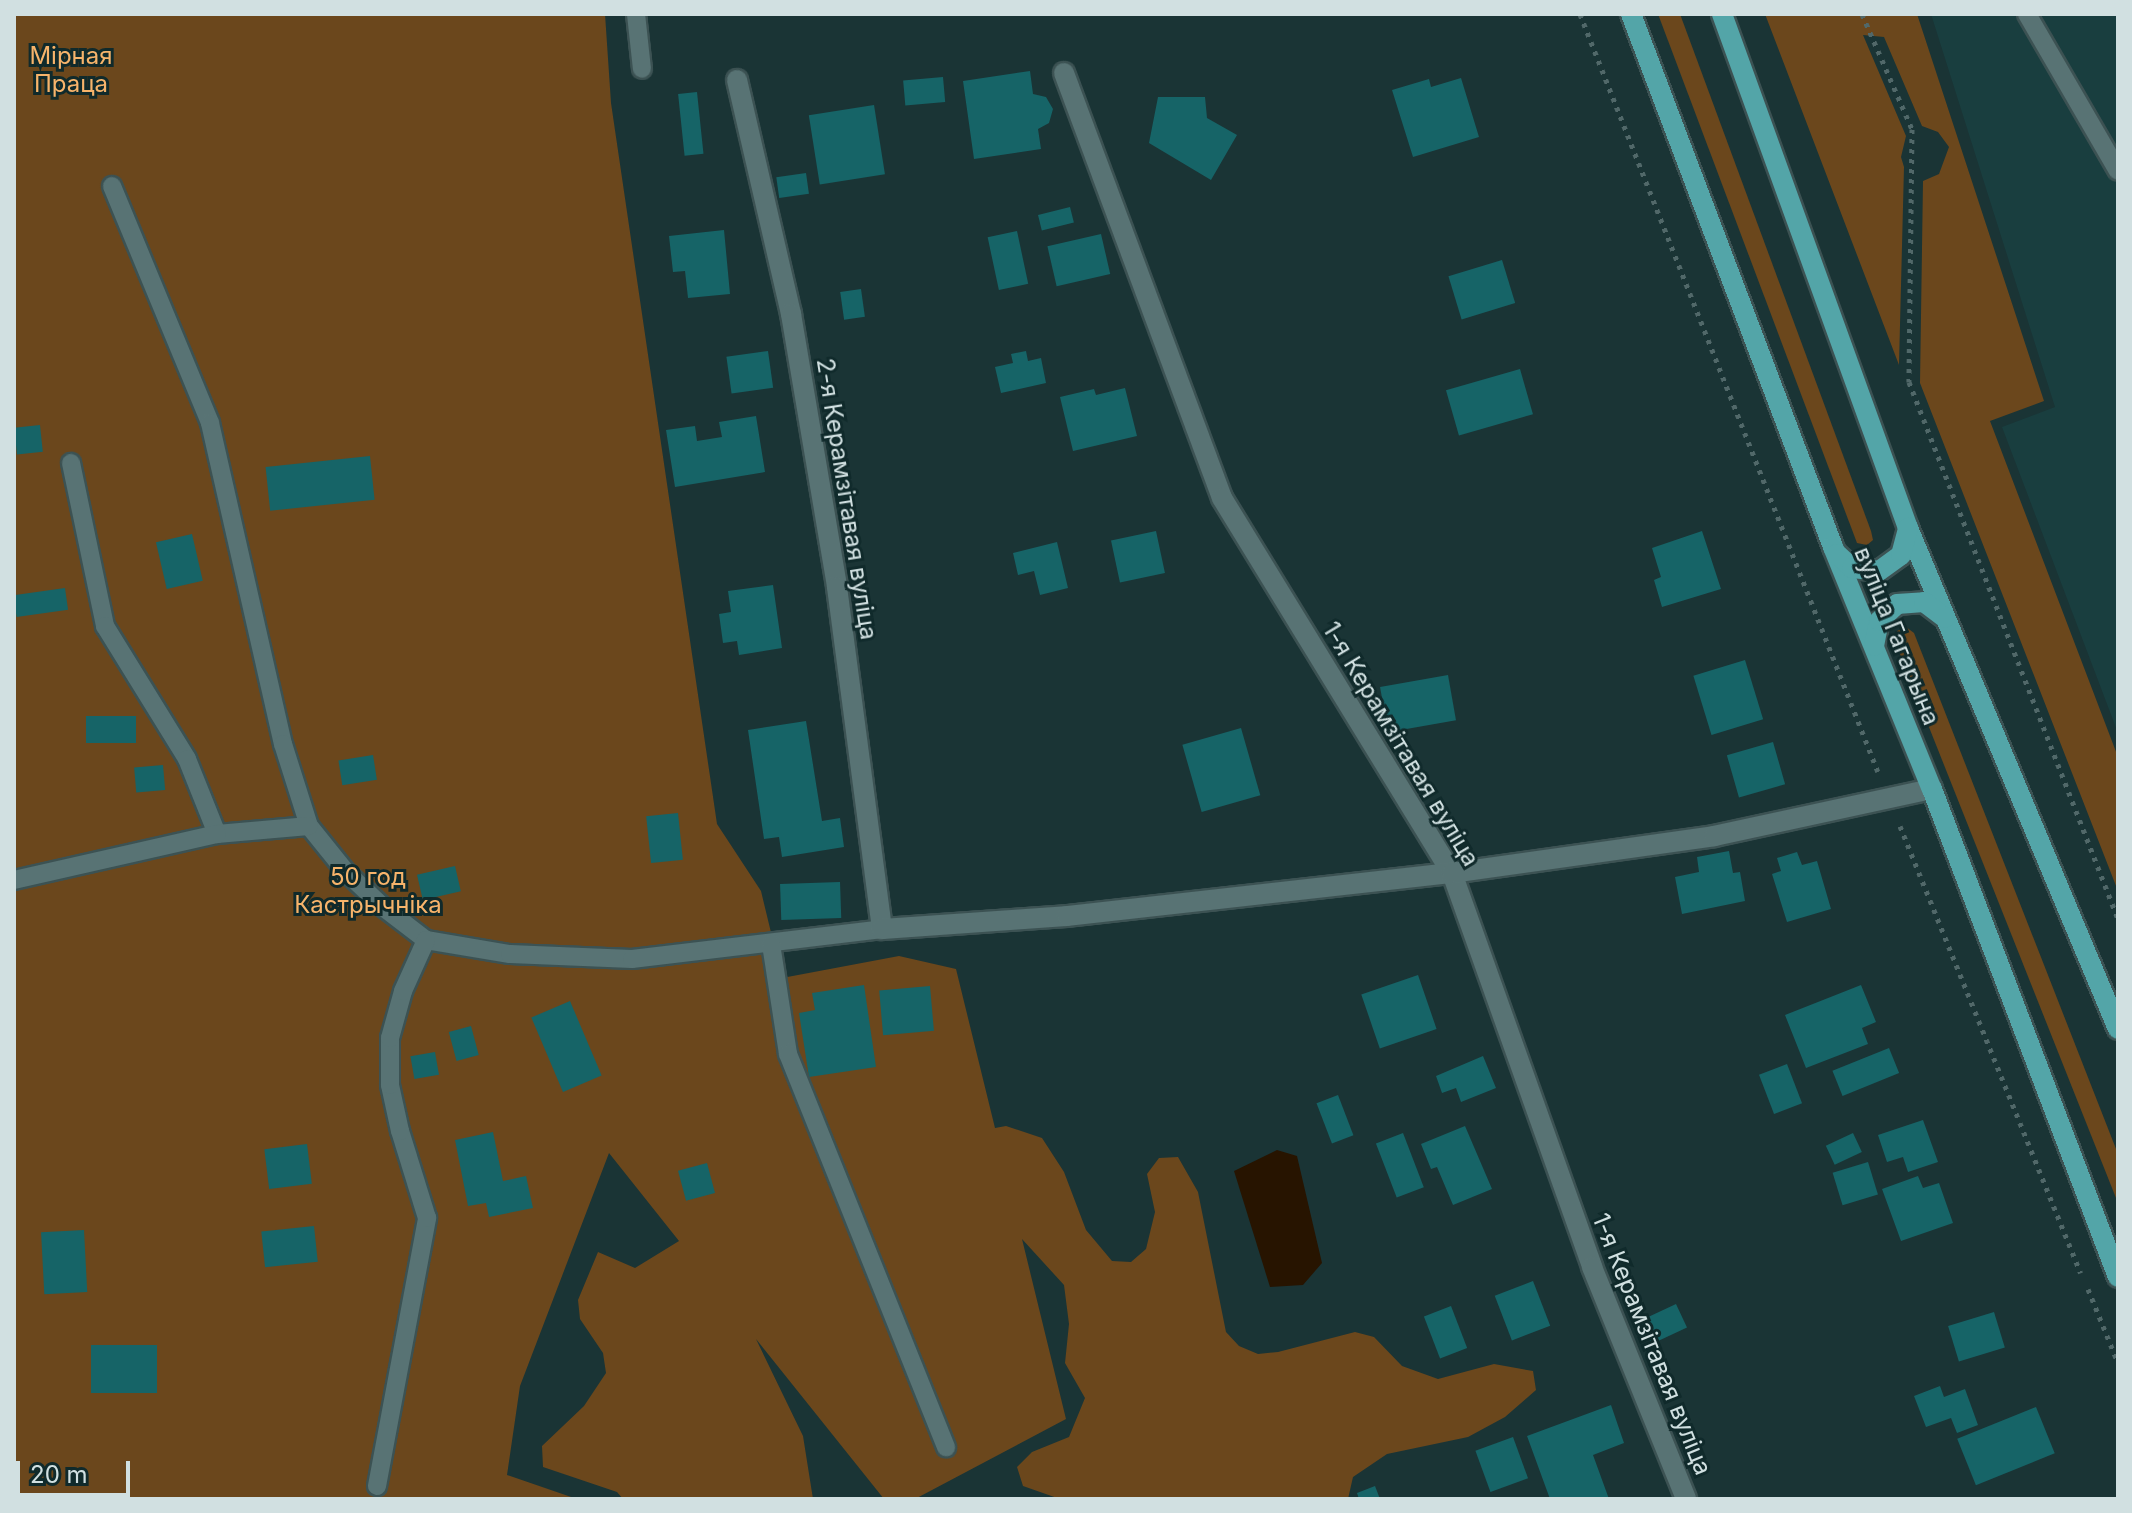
<!DOCTYPE html>
<html>
<head>
<meta charset="utf-8">
<style>
	body { margin:0 }
	#map { position:relative; width:2132px; height:1513px; overflow:hidden; background:#1a3435; font-family:Inter,sans-serif }
	div>[style] { position:absolute }
	[style*='--x'] { left:calc(var(--x)*1px); top:calc(var(--y)*1px); width:calc(var(--w)*1px); rotate:calc(var(--a)*1deg) }
	.built>* { inset:0; background:#193e3f }
	.green>* { inset:0; background:#6b471c }
	.water>* { inset:0; background:#271400 }
	.building>* { inset:0; background:#166467; transform-origin:0 0 }
	.path>* { height:5px; margin-top:-2.5px; transform-origin:0; background:repeating-linear-gradient(90deg,#516869 0 4px,transparent 0 10px) }
	.roads { filter:drop-shadow(2px 0 #3c5253) drop-shadow(-2px 0 #3c5253) drop-shadow(0 2px #3c5253) drop-shadow(0 -2px #3c5253) }
	.lane>* { height:18px; margin:-9px; padding:0 9px; transform-origin:9px; border-radius:9px; background:#587374 }
	.street>* { height:20px; margin:-10px; padding:0 10px; transform-origin:10px; border-radius:10px; background:#587374 }
	.primary>* { height:20px; margin:-10px; padding:0 10px; transform-origin:10px; border-radius:10px; background:#53a5a8 }
	span { translate:-50% -50%; white-space:nowrap; text-align:center; line-height:1.15; -webkit-text-stroke:6px #102a2b; paint-order:stroke }
	.park-label { font-size:24px; color:#f7b46b }
	.street-label { font-size:24px; color:#d1e0e1 }
	.frame { position:absolute; inset:0; border:16px solid #d1e0e1; pointer-events:none }
	.scale { position:absolute; left:16px; top:1461px; width:114px; height:36px; box-sizing:border-box; border:4px solid #d1e0e1; border-top:0; padding-left:10px; font-size:24px; line-height:28px; white-space:nowrap; color:#d1e0e1; -webkit-text-stroke:6px #102a2b; paint-order:stroke }
</style>
</head>
<body>
<div id="map">
	<div class="built">
		<div style="clip-path:polygon(1931px 14px,2118px 14px,2118px 733px,2002px 427px,2055px 407px)"></div>
	</div>
	<div class="green">
		<div style="clip-path:polygon(14px 14px,605px 14px,611px 103px,717px 824px,761px 891px,782px 978px,899px 956px,956px 969px,995px 1128px,1006px 1126px,1042px 1138px,1064px 1172px,1086px 1230px,1112px 1261px,1131px 1262px,1146px 1249px,1155px 1212px,1147px 1174px,1159px 1158px,1178px 1157px,1198px 1192px,1226px 1332px,1239px 1346px,1258px 1354px,1278px 1352px,1355px 1332px,1374px 1337px,1402px 1366px,1438px 1379px,1494px 1364px,1533px 1371px,1536px 1390px,1505px 1417px,1468px 1437px,1387px 1454px,1353px 1477px,1348px 1499px,1060px 1499px,1023px 1486px,1017px 1467px,1032px 1452px,1069px 1437px,1085px 1398px,1065px 1363px,1069px 1324px,1064px 1285px,1022px 1239px,1066px 1419px,915px 1499px,884px 1499px,756px 1339px,803px 1436px,813px 1499px,623px 1499px,617px 1492px,543px 1467px,542px 1446px,584px 1406px,606px 1373px,603px 1353px,580px 1319px,578px 1300px,598px 1252px,635px 1268px,679px 1241px,609px 1153px,520px 1386px,507px 1475px,577px 1499px,14px 1499px)"></div>
		<div style="clip-path:polygon(1658px 14px,1680px 14px,1871px 531px,1873px 540px,1867px 545px,1857px 543px)"></div>
		<div style="clip-path:polygon(1765px 14px,1917px 14px,2044px 401px,1990px 421px,2118px 757px,2118px 891px,1920px 383px,1923px 181px,1939px 174px,1949px 147px,1938px 132px,1922px 126px,1884px 37px,1863px 35px,1906px 136px,1901px 157px,1904px 167px,1899px 365px)"></div>
		<div style="clip-path:polygon(1906px 627px,1914px 633px,2118px 1154px,2118px 1203px,1894px 639px,1897px 631px)"></div>
	</div>
	<div class="water">
		<div style="clip-path:polygon(1277px 1150px,1297px 1156px,1322px 1263px,1303px 1285px,1270px 1287px,1234px 1171px)"></div>
	</div>
	<div class="building">
		<div style="clip-path:polygon(1030px 71px,1033px 94px,1046px 97px,1053px 109px,1049px 123px,1038px 129px,1041px 149px,974px 159px,963px 81px)"></div>
		<div style="left:943px;top:77px;width:25px;height:40px;rotate:85deg"></div>
		<div style="clip-path:polygon(1461px 78px,1479px 137px,1413px 157px,1392px 90px,1429px 79px,1431px 87px)"></div>
		<div style="left:697px;top:92px;width:62px;height:19px;rotate:84deg"></div>
		<div style="clip-path:polygon(1158px 97px,1205px 97px,1207px 118px,1237px 135px,1211px 180px,1149px 143px)"></div>
		<div style="left:874px;top:105px;width:70px;height:66px;rotate:81deg"></div>
		<div style="left:806px;top:173px;width:21px;height:30px;rotate:82deg"></div>
		<div style="left:1070px;top:207px;width:16px;height:33px;rotate:76deg"></div>
		<div style="clip-path:polygon(724px 230px,730px 294px,688px 298px,685px 271px,673px 272px,669px 236px)"></div>
		<div style="left:1017px;top:231px;width:54px;height:30px;rotate:78deg"></div>
		<div style="left:1101px;top:234px;width:41px;height:55px;rotate:77deg"></div>
		<div style="left:1502px;top:260px;width:45px;height:56px;rotate:73deg"></div>
		<div style="left:861px;top:289px;width:28px;height:21px;rotate:82deg"></div>
		<div style="left:768px;top:351px;width:37px;height:42px;rotate:82deg"></div>
		<div style="clip-path:polygon(1026px 351px,1028px 361px,1041px 358px,1046px 383px,1001px 393px,995px 367px,1013px 363px,1011px 354px)"></div>
		<div style="left:1520px;top:369px;width:47px;height:77px;rotate:74deg"></div>
		<div style="clip-path:polygon(1125px 388px,1137px 436px,1073px 451px,1060px 397px,1094px 389px,1096px 395px)"></div>
		<div style="clip-path:polygon(756px 416px,765px 472px,675px 487px,666px 430px,695px 426px,697px 441px,722px 437px,719px 422px)"></div>
		<div style="left:40px;top:425px;width:27px;height:26px;rotate:84deg"></div>
		<div style="left:370px;top:456px;width:44px;height:105px;rotate:84deg"></div>
		<div style="left:1156px;top:531px;width:43px;height:46px;rotate:78deg"></div>
		<div style="clip-path:polygon(1702px 531px,1721px 589px,1662px 607px,1654px 580px,1661px 577px,1652px 548px)"></div>
		<div style="left:192px;top:534px;width:48px;height:37px;rotate:77deg"></div>
		<div style="clip-path:polygon(1057px 542px,1068px 588px,1040px 595px,1034px 571px,1018px 575px,1013px 553px)"></div>
		<div style="clip-path:polygon(773px 585px,782px 648px,739px 655px,737px 641px,723px 643px,719px 614px,731px 612px,728px 591px)"></div>
		<div style="left:65px;top:588px;width:22px;height:52px;rotate:82deg"></div>
		<div style="left:1745px;top:660px;width:62px;height:54px;rotate:73deg"></div>
		<div style="left:1448px;top:675px;width:46px;height:69px;rotate:80deg"></div>
		<div style="left:136px;top:716px;width:27px;height:50px;rotate:90deg"></div>
		<div style="clip-path:polygon(806px 721px,822px 821px,840px 818px,844px 847px,782px 857px,779px 837px,764px 839px,748px 730px)"></div>
		<div style="left:1241px;top:728px;width:70px;height:61px;rotate:74deg"></div>
		<div style="left:1773px;top:742px;width:44px;height:48px;rotate:74deg"></div>
		<div style="left:373px;top:755px;width:25px;height:35px;rotate:81deg"></div>
		<div style="left:163px;top:765px;width:25px;height:29px;rotate:85deg"></div>
		<div style="left:678px;top:813px;width:47px;height:32px;rotate:84deg"></div>
		<div style="clip-path:polygon(1729px 851px,1733px 873px,1740px 872px,1745px 901px,1682px 914px,1675px 877px,1699px 872px,1697px 857px)"></div>
		<div style="clip-path:polygon(1797px 852px,1802px 865px,1817px 861px,1831px 909px,1787px 922px,1772px 874px,1781px 871px,1777px 858px)"></div>
		<div style="left:455px;top:866px;width:26px;height:39px;rotate:77deg"></div>
		<div style="left:840px;top:882px;width:36px;height:60px;rotate:88deg"></div>
		<div style="left:1418px;top:975px;width:57px;height:60px;rotate:71deg"></div>
		<div style="clip-path:polygon(864px 985px,876px 1067px,809px 1077px,799px 1013px,815px 1010px,812px 993px)"></div>
		<div style="clip-path:polygon(1861px 985px,1876px 1022px,1862px 1028px,1868px 1044px,1806px 1068px,1785px 1015px)"></div>
		<div style="left:930px;top:986px;width:45px;height:51px;rotate:85deg"></div>
		<div style="left:570px;top:1001px;width:81px;height:42px;rotate:67deg"></div>
		<div style="left:471px;top:1026px;width:30px;height:23px;rotate:75deg"></div>
		<div style="left:1889px;top:1048px;width:27px;height:61px;rotate:68deg"></div>
		<div style="left:435px;top:1052px;width:23px;height:25px;rotate:80deg"></div>
		<div style="clip-path:polygon(1483px 1056px,1496px 1088px,1461px 1102px,1456px 1088px,1442px 1093px,1436px 1076px)"></div>
		<div style="left:1787px;top:1064px;width:42px;height:30px;rotate:69deg"></div>
		<div style="left:1338px;top:1095px;width:43px;height:23px;rotate:69deg"></div>
		<div style="clip-path:polygon(1923px 1120px,1938px 1162px,1908px 1172px,1903px 1157px,1887px 1162px,1878px 1135px)"></div>
		<div style="clip-path:polygon(1465px 1126px,1492px 1189px,1453px 1205px,1437px 1167px,1431px 1169px,1421px 1144px)"></div>
		<div style="clip-path:polygon(493px 1132px,503px 1181px,526px 1176px,533px 1208px,489px 1217px,486px 1203px,468px 1206px,455px 1140px)"></div>
		<div style="left:1403px;top:1133px;width:58px;height:29px;rotate:69deg"></div>
		<div style="left:1853px;top:1133px;width:21px;height:30px;rotate:65deg"></div>
		<div style="left:307px;top:1144px;width:40px;height:43px;rotate:83deg"></div>
		<div style="left:1868px;top:1162px;width:34px;height:37px;rotate:73deg"></div>
		<div style="left:707px;top:1163px;width:31px;height:30px;rotate:75deg"></div>
		<div style="clip-path:polygon(1918px 1176px,1923px 1188px,1939px 1183px,1953px 1223px,1901px 1241px,1882px 1189px)"></div>
		<div style="left:314px;top:1226px;width:36px;height:53px;rotate:84deg"></div>
		<div style="left:84px;top:1230px;width:62px;height:43px;rotate:87deg"></div>
		<div style="left:1533px;top:1281px;width:48px;height:41px;rotate:69deg"></div>
		<div style="left:1676px;top:1304px;width:26px;height:39px;rotate:65deg"></div>
		<div style="left:1451px;top:1306px;width:45px;height:29px;rotate:69deg"></div>
		<div style="left:1994px;top:1312px;width:37px;height:48px;rotate:73deg"></div>
		<div style="left:91px;top:1345px;width:66px;height:48px"></div>
		<div style="clip-path:polygon(1940px 1386px,1944px 1397px,1965px 1389px,1978px 1425px,1957px 1433px,1951px 1418px,1926px 1427px,1914px 1396px)"></div>
		<div style="clip-path:polygon(1611px 1405px,1624px 1443px,1593px 1455px,1609px 1499px,1550px 1499px,1527px 1436px)"></div>
		<div style="left:2036px;top:1407px;width:50px;height:85px;rotate:68deg"></div>
		<div style="left:1513px;top:1437px;width:44px;height:40px;rotate:70deg"></div>
		<div style="clip-path:polygon(1375px 1486px,1380px 1499px,1359px 1499px,1357px 1493px)"></div>
	</div>
	<div class="path">
		<div style="--x:1580;--y:14;--w:814;--a:68.54"></div>
		<div style="--x:1862;--y:14;--w:125;--a:66.5"></div>
		<div style="--x:1912;--y:129;--w:253;--a:90.7"></div>
		<div style="--x:1909;--y:382;--w:576;--a:68.73"></div>
		<div style="--x:1900;--y:826;--w:482;--a:68"></div>
		<div style="--x:2088;--y:1289;--w:80;--a:67.9"></div>
	</div>
	<div class="roads">
		<div class="lane">
			<div style="--x:636;--y:14;--w:55;--a:83.8"></div>
			<div style="--x:2027;--y:14;--w:181;--a:59.9"></div>
			<div style="--x:112;--y:186;--w:256;--a:67.5"></div>
			<div style="--x:210;--y:423;--w:329;--a:77.2"></div>
			<div style="--x:283;--y:744;--w:86;--a:72.4"></div>
			<div style="--x:309;--y:826;--w:59;--a:51.2"></div>
			<div style="--x:346;--y:872;--w:51;--a:43.4"></div>
			<div style="--x:383;--y:907;--w:54;--a:37.5"></div>
			<div style="--x:426;--y:940;--w:85;--a:9.5"></div>
			<div style="--x:510;--y:954;--w:122;--a:2.3"></div>
			<div style="--x:632;--y:959;--w:252;--a:-6.8"></div>
			<div style="--x:71;--y:463;--w:167;--a:78.2"></div>
			<div style="--x:105;--y:626;--w:156;--a:58.3"></div>
			<div style="--x:187;--y:759;--w:81;--a:68.2"></div>
			<div style="--x:217;--y:834;--w:92;--a:-5"></div>
			<div style="--x:14;--y:880;--w:208;--a:-12.8"></div>
			<div style="--x:771;--y:944;--w:111;--a:81.2"></div>
			<div style="--x:788;--y:1054;--w:424;--a:68.1"></div>
			<div style="--x:377;--y:1486;--w:273;--a:-79.4"></div>
			<div style="--x:427;--y:1218;--w:91;--a:-107.2"></div>
			<div style="--x:400;--y:1131;--w:47;--a:-102.3"></div>
			<div style="--x:390;--y:1085;--w:47;--a:-90"></div>
			<div style="--x:390;--y:1038;--w:49;--a:-74.5"></div>
			<div style="--x:403;--y:991;--w:56;--a:-65.7"></div>
		</div>
		<div class="street">
			<div style="--x:1064;--y:73;--w:453;--a:69.6"></div>
			<div style="--x:1222;--y:498;--w:440;--a:58.5"></div>
			<div style="--x:1452;--y:873;--w:418;--a:70.4"></div>
			<div style="--x:1592;--y:1267;--w:250;--a:67.9"></div>
			<div style="--x:737;--y:80;--w:240;--a:77"></div>
			<div style="--x:791;--y:314;--w:277;--a:80.4"></div>
			<div style="--x:837;--y:587;--w:345;--a:82.5"></div>
			<div style="--x:882;--y:929;--w:185;--a:-4"></div>
			<div style="--x:1067;--y:916;--w:387;--a:-6.4"></div>
			<div style="--x:1452;--y:873;--w:265;--a:-8"></div>
			<div style="--x:1714;--y:836;--w:223;--a:-12.2"></div>
		</div>
		<div class="primary">
			<div style="--x:1631;--y:14;--w:570;--a:69.24"></div>
			<div style="--x:1833;--y:547;--w:261;--a:67.8"></div>
			<div style="--x:1932;--y:789;--w:522;--a:69.14"></div>
			<div style="--x:1722;--y:14;--w:547;--a:70.11"></div>
			<div style="--x:1908;--y:528;--w:543;--a:67.26"></div>
			<div style="--x:1837;--y:554;--w:21;--a:43"></div>
			<div style="--x:1852;--y:568;--w:27;--a:6"></div>
			<div style="--x:1879;--y:571;--w:27;--a:-36"></div>
			<div style="--x:1901;--y:555;--w:28;--a:-75"></div>
			<div style="--x:1874;--y:646;--w:25;--a:-79"></div>
			<div style="--x:1879;--y:621;--w:25;--a:-43"></div>
			<div style="--x:1897;--y:604;--w:27;--a:-4"></div>
			<div style="--x:1924;--y:602;--w:26;--a:37"></div>
		</div>
	</div>
	<div class="park-label">
		<span style="left:71px;top:70px">Мірная<br>Праца</span>
		<span style="left:368px;top:891px">50 год<br>Кастрычніка</span>
	</div>
	<div class="street-label">
		<span style="left:847px;top:499px;rotate:81deg">2-я Керамзітавая вуліца</span>
		<span style="left:1897px;top:636px;rotate:68deg">вуліца Гагарына</span>
		<span style="left:1401px;top:744px;rotate:59deg">1-я Керамзітавая вуліца</span>
		<span style="left:1652px;top:1344px;rotate:68deg">1-я Керамзітавая вуліца</span>
	</div>
	<div class="frame"></div>
	<div class="scale">20 m</div>
</div>
</body>
</html>
